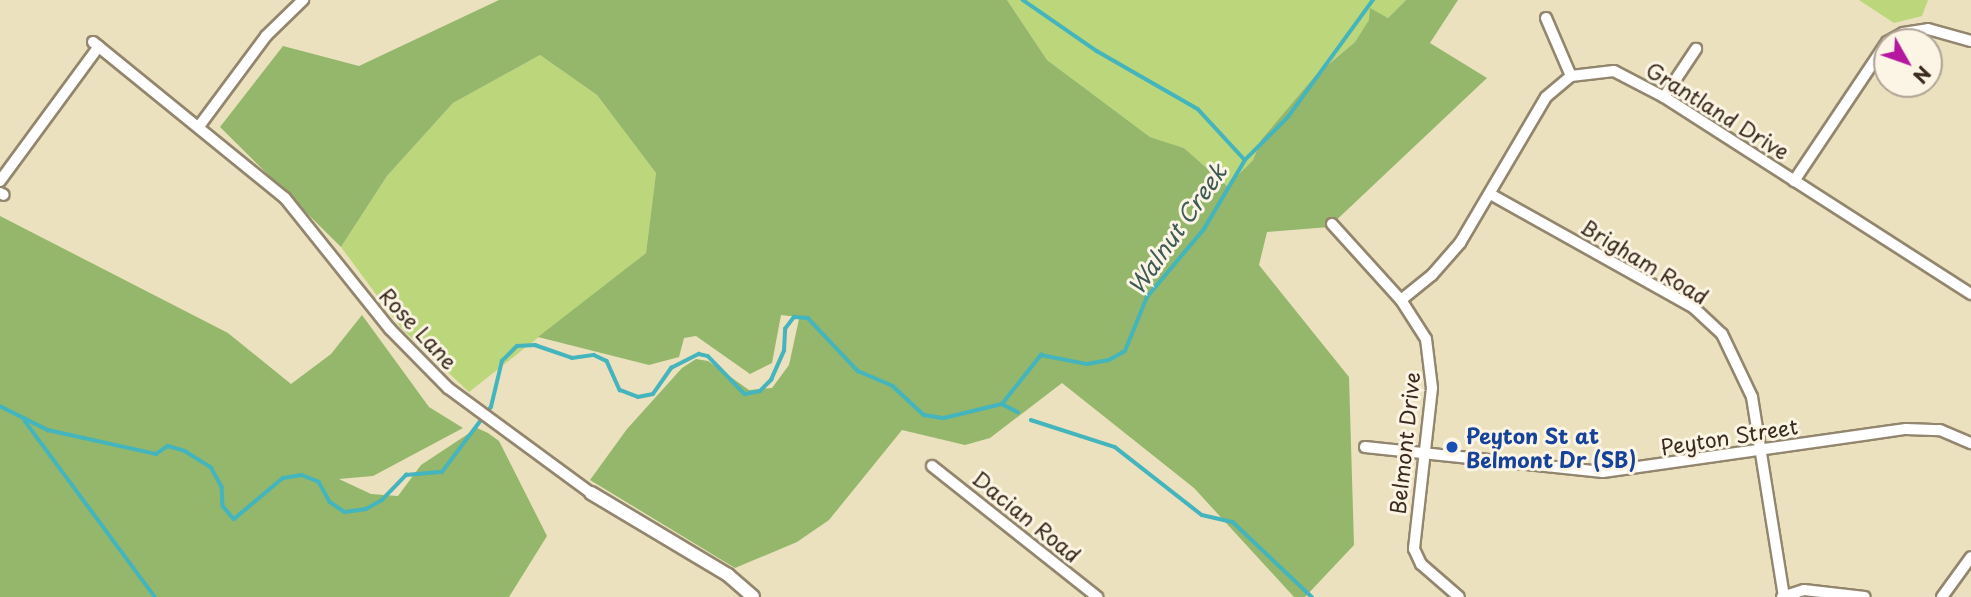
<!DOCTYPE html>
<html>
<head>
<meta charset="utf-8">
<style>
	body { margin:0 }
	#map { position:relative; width:1971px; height:597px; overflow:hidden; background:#ebe1be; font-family:"Playpen Sans",sans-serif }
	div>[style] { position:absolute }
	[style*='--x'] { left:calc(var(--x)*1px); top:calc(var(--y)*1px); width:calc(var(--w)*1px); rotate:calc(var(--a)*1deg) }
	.green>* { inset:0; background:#bbd67b }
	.forest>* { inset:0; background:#94b76b }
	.stream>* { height:3.5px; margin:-1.75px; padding:0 1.75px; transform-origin:1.75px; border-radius:1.75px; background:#44b4bd }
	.roads { filter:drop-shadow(2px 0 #93866e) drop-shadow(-2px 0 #93866e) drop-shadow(0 2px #93866e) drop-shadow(0 -2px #93866e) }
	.minor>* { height:10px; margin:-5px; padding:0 5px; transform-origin:5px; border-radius:5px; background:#fff }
	.tertiary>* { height:12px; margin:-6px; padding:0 6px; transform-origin:6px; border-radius:6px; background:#fff }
	.dots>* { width:19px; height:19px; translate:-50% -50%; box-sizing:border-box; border:4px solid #fcf5e5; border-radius:50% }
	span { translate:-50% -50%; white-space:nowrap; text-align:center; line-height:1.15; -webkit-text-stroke:6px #fcf5e5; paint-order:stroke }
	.street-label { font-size:21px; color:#3b2a1e }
	.transit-label { font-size:21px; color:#164399; font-weight:700 }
	.left { translate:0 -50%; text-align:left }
	.water-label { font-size:23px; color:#3e5a56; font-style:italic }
	.north { position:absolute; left:1873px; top:28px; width:70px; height:70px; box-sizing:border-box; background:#fcf5e5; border:2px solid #afa495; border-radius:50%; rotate:130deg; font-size:19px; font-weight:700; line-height:28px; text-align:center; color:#3b2a1e }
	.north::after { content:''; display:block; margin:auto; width:24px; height:32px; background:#b5179e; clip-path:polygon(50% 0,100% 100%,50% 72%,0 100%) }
</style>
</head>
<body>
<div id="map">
	<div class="green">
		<div style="clip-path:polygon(1007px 0,1406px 0,1388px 18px,1370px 9px,1370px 20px,1355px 42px,1315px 76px,1261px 140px,1253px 160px,1227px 186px,1184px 148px,1150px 137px,1047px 60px)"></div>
		<div style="clip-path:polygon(1859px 0,1928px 0,1922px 16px,1894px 23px)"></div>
		<div style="clip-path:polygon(540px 55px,597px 95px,656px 173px,646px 253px,469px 392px,401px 328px,341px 247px,387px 176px,453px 103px)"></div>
	</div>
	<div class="forest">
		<div style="clip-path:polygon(499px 0,1007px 0,1047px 60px,1150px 137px,1184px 148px,1227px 186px,1253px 160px,1261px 140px,1315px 76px,1355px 42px,1369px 20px,1370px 8px,1388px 18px,1406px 0,1458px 0,1430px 43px,1487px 78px,1329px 227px,1267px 232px,1259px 265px,1349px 377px,1354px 545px,1305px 597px,1294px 597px,1194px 488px,1062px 383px,990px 438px,965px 445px,902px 430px,829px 520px,797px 542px,735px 568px,590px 480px,627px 429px,682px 368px,696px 359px,708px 361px,749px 390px,772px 388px,789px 365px,799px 319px,807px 318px,781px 315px,772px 363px,750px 374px,696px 336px,684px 338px,679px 357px,649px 365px,538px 337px,646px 253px,656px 173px,597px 95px,540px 55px,453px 103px,387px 176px,341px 247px,220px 127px,283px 46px,359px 66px)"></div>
		<div style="clip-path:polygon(0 216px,228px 333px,291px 384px,331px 354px,362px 315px,429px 407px,463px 428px,373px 476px,339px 479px,371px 494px,398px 496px,421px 465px,477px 428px,488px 433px,499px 441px,547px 536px,509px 597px,0 597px)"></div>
	</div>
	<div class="stream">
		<div style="--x:1023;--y:0;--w:90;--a:34.6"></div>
		<div style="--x:1097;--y:51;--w:116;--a:29.9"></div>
		<div style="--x:1198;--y:109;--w:69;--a:47.3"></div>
		<div style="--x:1002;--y:404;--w:18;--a:27"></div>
		<div style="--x:0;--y:406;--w:54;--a:26.6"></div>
		<div style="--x:48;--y:430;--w:111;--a:12.5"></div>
		<div style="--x:156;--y:454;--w:14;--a:-34"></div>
		<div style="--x:168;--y:446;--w:18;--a:16"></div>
		<div style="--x:185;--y:451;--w:31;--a:32"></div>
		<div style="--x:211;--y:467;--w:23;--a:61"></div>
		<div style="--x:222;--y:487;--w:19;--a:87"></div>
		<div style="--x:223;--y:506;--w:17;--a:50"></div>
		<div style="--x:234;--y:519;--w:64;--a:-39.9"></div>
		<div style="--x:283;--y:478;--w:19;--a:-9"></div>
		<div style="--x:302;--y:475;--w:18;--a:22"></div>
		<div style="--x:319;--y:482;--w:23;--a:61"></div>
		<div style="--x:330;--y:502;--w:18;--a:34"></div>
		<div style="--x:345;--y:512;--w:21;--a:-8"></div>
		<div style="--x:366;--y:509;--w:18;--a:-29"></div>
		<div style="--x:382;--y:500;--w:35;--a:-46"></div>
		<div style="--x:406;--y:475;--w:36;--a:-5"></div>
		<div style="--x:442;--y:472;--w:81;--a:-53"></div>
		<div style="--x:491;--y:407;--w:47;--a:-76.6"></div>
		<div style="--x:502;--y:361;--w:21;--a:-45"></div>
		<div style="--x:517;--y:346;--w:18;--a:-3"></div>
		<div style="--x:535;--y:345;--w:39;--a:19"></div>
		<div style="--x:572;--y:358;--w:22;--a:-8"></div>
		<div style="--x:594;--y:355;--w:14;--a:25"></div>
		<div style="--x:607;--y:361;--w:32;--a:66"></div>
		<div style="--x:620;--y:390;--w:19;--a:21"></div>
		<div style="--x:638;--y:397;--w:15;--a:-11"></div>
		<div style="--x:653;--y:394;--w:32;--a:-55"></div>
		<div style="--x:671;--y:368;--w:31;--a:-27"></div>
		<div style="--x:699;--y:354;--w:9;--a:13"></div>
		<div style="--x:708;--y:356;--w:53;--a:45.8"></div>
		<div style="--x:745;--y:394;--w:15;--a:-11"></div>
		<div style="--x:760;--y:391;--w:16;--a:-45"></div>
		<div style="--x:771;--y:380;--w:32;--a:-66"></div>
		<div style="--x:784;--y:351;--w:22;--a:-87"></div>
		<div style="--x:785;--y:329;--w:15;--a:-53"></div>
		<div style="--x:794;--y:317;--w:14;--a:4"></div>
		<div style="--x:808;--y:318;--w:73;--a:46.7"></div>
		<div style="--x:858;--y:371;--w:38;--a:23"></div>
		<div style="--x:893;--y:386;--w:42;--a:43.1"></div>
		<div style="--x:924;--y:415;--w:20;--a:9"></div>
		<div style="--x:944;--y:418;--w:60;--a:-13.6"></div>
		<div style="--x:1002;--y:404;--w:63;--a:-51.5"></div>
		<div style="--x:1041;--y:355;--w:47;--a:11.1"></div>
		<div style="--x:1087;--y:364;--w:22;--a:-10"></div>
		<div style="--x:1109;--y:360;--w:18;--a:-29"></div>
		<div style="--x:1125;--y:351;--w:58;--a:-67.8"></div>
		<div style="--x:1147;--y:297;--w:89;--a:-50"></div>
		<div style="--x:1204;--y:229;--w:80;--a:-59.3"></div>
		<div style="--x:1245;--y:160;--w:61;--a:-45"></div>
		<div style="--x:1288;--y:117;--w:145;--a:-54"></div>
		<div style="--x:1031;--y:420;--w:88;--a:17.8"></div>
		<div style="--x:1115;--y:447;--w:110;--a:38"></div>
		<div style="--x:1202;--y:515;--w:32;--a:13"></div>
		<div style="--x:1233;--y:522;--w:109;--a:43.5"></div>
		<div style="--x:25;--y:421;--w:219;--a:53.5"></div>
	</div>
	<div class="roads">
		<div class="minor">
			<div style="--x:1546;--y:18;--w:63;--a:66.7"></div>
			<div style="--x:93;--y:42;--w:247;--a:39.1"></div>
			<div style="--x:285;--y:198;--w:168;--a:51.3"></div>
			<div style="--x:390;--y:329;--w:83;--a:45.5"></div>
			<div style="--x:448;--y:388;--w:177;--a:36.3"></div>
			<div style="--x:1887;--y:42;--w:18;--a:-29"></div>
			<div style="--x:1903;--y:33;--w:25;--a:-9"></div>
			<div style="--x:1928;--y:29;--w:45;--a:15.6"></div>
			<div style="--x:1664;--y:97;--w:58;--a:-56.3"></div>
			<div style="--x:200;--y:125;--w:111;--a:-53.4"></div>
			<div style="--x:266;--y:36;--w:52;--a:-44.2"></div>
			<div style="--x:0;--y:181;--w:167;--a:-53.7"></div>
			<div style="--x:1794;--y:181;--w:167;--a:-56.2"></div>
			<div style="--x:0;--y:193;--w:4;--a:27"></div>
			<div style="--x:1492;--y:195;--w:231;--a:29.2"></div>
			<div style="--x:1694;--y:308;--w:38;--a:43"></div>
			<div style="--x:1722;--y:334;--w:70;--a:64.5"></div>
			<div style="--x:1752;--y:397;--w:202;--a:80.9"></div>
			<div style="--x:1332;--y:224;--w:103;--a:47.8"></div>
			<div style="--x:1401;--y:300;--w:46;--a:57.3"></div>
			<div style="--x:1426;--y:339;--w:49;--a:83"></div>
			<div style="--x:1432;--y:388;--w:162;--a:96.4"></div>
			<div style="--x:1414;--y:549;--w:17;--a:65"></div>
			<div style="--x:1421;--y:564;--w:50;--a:41"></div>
			<div style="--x:1401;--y:300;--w:40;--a:-39"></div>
			<div style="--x:1432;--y:275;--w:43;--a:-48.8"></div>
			<div style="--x:1460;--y:243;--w:169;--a:-59.5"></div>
			<div style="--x:1546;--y:97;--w:33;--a:-40"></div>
			<div style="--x:1571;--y:76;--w:43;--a:-6.6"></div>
			<div style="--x:1614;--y:71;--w:56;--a:27.5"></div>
			<div style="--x:1664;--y:97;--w:365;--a:32.7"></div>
			<div style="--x:1365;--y:447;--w:239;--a:6"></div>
			<div style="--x:1603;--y:472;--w:306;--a:-8.1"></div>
			<div style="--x:1906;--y:429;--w:34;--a:2"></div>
			<div style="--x:1940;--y:430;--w:34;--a:23"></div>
			<div style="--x:932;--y:466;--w:211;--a:38.4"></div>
			<div style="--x:1782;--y:597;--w:23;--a:-18"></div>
			<div style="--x:1804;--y:590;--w:61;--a:6.5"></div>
			<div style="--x:1942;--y:597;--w:49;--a:-54.1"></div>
		</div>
		<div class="tertiary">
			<div style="--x:591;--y:493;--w:160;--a:30.9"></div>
			<div style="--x:728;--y:575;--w:33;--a:41"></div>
		</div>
	</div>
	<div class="dots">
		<div style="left:1452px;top:447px;background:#1a4fb4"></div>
	</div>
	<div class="street-label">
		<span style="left:1718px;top:110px;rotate:32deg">Grantland Drive</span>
		<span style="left:1645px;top:261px;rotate:31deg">Brigham Road</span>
		<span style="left:419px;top:328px;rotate:47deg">Rose Lane</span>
		<span style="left:1729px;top:436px;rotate:-9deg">Peyton Street</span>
		<span style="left:1404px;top:443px;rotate:-84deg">Belmont Drive</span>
		<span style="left:1027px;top:516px;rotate:39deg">Dacian Road</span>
	</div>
	<div class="transit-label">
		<span class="left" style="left:1466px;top:447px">Peyton St at<br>Belmont Dr (SB)</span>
	</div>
	<div class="water-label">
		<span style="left:1177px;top:229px;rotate:-55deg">Walnut Creek</span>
	</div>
	<div class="north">N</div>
</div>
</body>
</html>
